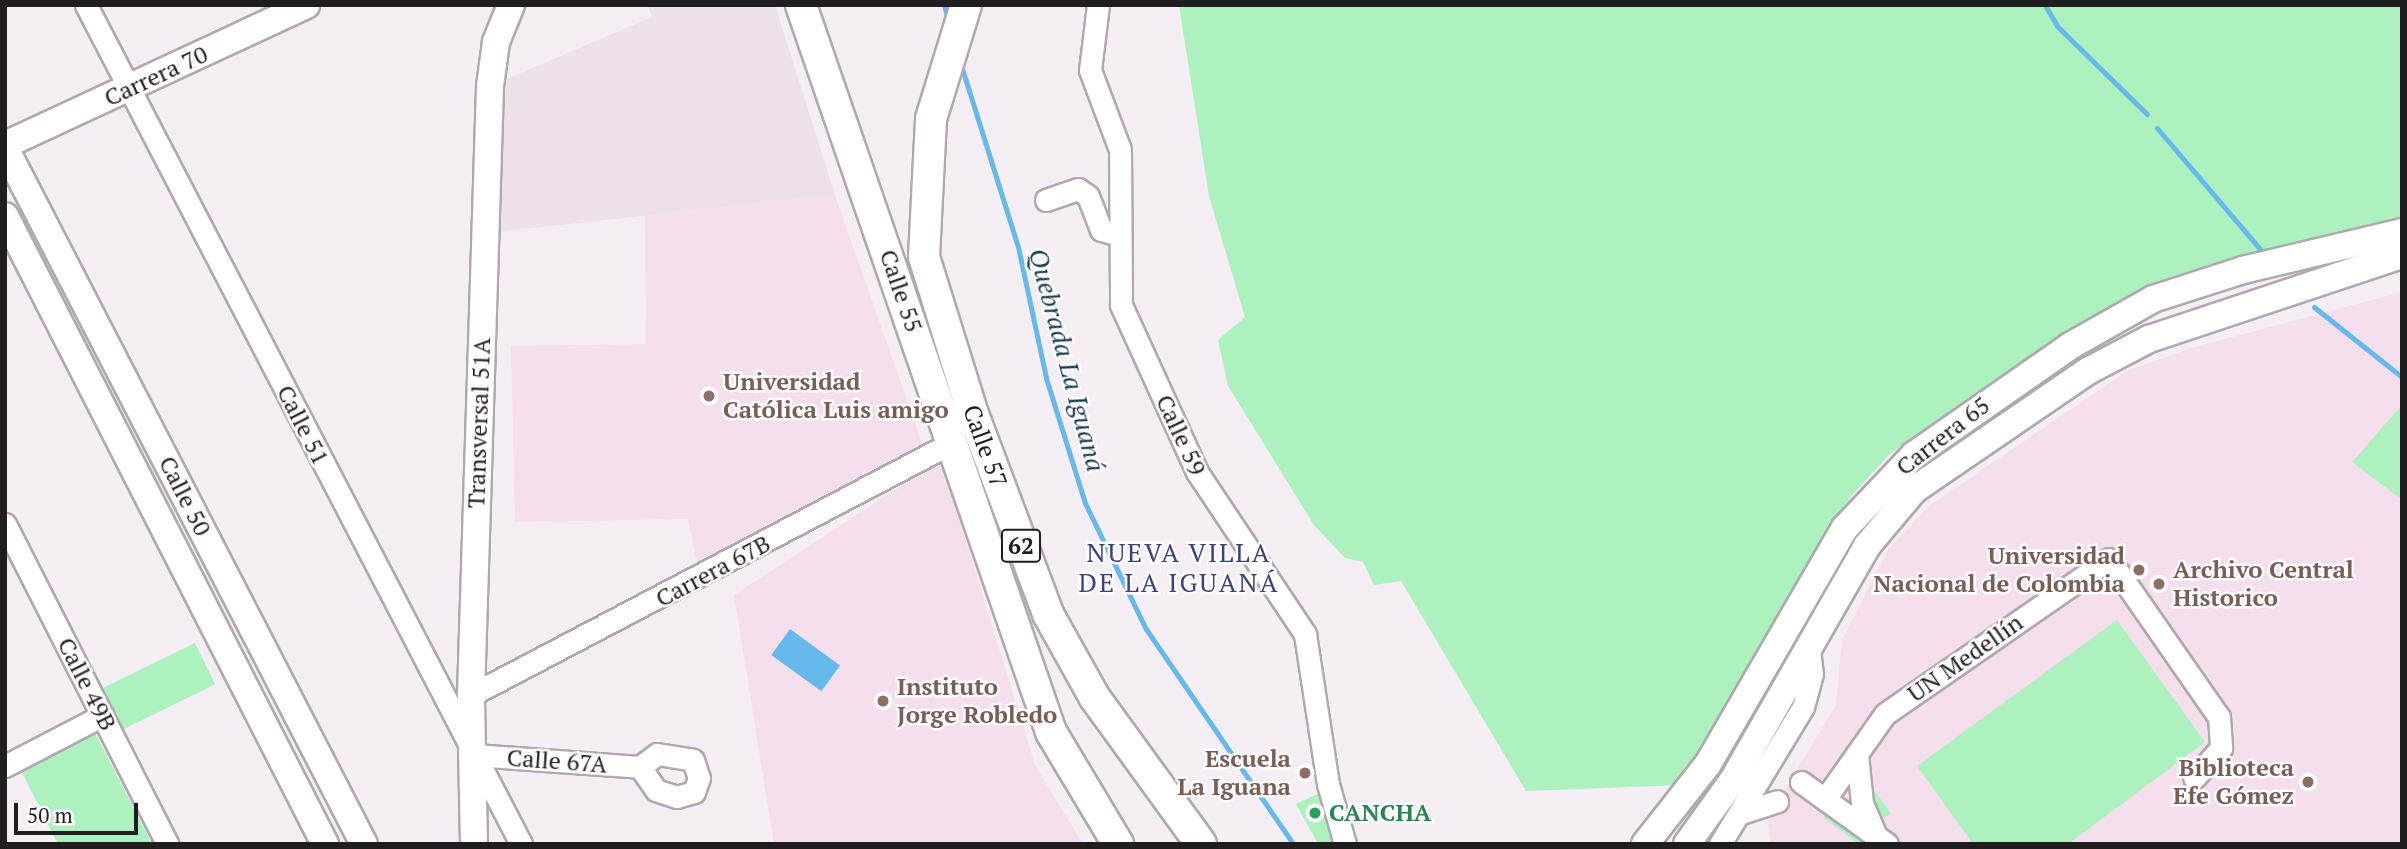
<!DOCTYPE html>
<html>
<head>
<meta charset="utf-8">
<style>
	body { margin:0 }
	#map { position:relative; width:2407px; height:849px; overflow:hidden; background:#f5eef4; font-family:"PT Serif",serif }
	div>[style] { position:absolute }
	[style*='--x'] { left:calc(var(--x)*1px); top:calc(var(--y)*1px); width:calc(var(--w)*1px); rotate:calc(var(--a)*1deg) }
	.built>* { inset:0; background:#ede1ec }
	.education>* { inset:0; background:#f6dfec }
	.green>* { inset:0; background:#adf1bf; transform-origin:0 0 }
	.water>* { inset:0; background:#66b9ec; transform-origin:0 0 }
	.stream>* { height:5px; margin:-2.5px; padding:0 2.5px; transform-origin:2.5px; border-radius:2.5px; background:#66b9ec }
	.roads { filter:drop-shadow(2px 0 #afa9ae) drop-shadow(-2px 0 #afa9ae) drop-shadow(0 2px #afa9ae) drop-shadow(0 -2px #afa9ae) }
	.minor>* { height:21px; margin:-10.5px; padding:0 10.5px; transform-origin:10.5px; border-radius:10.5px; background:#fff }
	.major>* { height:26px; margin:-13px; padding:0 13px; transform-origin:13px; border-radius:13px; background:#fff }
	.highway>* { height:30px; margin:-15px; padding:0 15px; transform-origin:15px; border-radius:15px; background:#fff }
	.dots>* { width:19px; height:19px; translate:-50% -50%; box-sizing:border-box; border:4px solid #fffdff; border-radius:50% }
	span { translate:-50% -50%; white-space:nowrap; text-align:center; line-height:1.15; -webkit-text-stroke:5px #fffdff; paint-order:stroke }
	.shield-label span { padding:2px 5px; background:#fffdff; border:2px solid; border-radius:5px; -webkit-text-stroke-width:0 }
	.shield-label { font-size:23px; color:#1f1d1f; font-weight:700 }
	.street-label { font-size:24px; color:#1f1d1f }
	.education-label { font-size:24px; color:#785e54; font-weight:700 }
	.left { translate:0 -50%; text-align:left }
	.right { translate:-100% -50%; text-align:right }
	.leisure-label { font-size:24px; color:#27864d; font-weight:700 }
	.water-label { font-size:26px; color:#163b50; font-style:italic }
	.neighbourhood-label { font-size:26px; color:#39427d; letter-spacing:2px }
	.frame { position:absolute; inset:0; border:7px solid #1f1d1f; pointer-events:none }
	.scale { position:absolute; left:14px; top:803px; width:124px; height:32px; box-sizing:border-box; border:4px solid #1f1d1f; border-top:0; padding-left:9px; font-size:21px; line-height:24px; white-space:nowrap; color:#1f1d1f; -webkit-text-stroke:5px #fffdff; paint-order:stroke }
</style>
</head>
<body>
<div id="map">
	<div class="built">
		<div style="clip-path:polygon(647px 5px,775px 5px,835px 195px,496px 232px,502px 81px,652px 17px)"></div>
	</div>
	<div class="education">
		<div style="clip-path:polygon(835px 195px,923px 446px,700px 579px,688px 519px,515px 522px,511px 346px,646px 344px,645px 216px)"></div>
		<div style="clip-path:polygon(2402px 292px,2402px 844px,1771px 844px,1767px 819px,1836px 705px,1842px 640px,1888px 550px,1929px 506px,2127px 371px,2191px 348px)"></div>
		<div style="clip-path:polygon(941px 460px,1035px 765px,1083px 844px,774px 844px,734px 595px)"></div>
	</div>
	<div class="green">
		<div style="clip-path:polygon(1179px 5px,2402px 5px,2402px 216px,2250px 260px,2083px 326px,1978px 392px,1891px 453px,1851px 496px,1682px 785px,1526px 791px,1401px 581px,1374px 585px,1363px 562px,1345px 558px,1314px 525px,1228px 386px,1218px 340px,1245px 317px,1209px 196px)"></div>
		<div style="clip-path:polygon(2402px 405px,2402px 500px,2352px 462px)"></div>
		<div style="clip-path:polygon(2117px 620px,2205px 742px,2068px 844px,1973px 844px,1917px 766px)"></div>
		<div style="left:195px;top:643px;width:46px;height:108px;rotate:64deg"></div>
		<div style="clip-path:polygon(93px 729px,152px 844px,58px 844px,19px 767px)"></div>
		<div style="clip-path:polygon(1873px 789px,1891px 813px,1880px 820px,1869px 791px)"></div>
		<div style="clip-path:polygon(1322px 792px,1340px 844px,1318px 844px,1296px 804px)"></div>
		<div style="clip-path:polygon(1831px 809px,1881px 844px,1859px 844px,1824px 818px)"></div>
	</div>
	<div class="water">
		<div style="left:790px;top:629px;width:62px;height:32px;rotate:36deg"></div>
	</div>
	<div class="stream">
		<div style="--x:944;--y:5;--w:18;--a:74"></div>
		<div style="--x:2045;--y:5;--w:24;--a:60"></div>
		<div style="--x:2057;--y:26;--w:126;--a:44.4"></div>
		<div style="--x:960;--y:62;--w:194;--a:72.6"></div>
		<div style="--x:1018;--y:247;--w:134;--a:77.9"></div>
		<div style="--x:1046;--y:378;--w:131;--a:72.7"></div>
		<div style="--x:1085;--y:503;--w:140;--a:64.2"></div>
		<div style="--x:1146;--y:629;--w:260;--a:55.6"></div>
		<div style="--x:2157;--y:128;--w:167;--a:49.6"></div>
		<div style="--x:2314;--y:307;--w:112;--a:38.5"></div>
	</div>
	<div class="roads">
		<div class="minor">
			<div style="--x:86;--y:5;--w:945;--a:62.59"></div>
			<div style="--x:1098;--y:5;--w:65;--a:97"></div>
			<div style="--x:1090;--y:70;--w:85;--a:69.4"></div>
			<div style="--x:1120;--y:150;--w:155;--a:89.6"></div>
			<div style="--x:1121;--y:305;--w:183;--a:65.5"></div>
			<div style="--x:1197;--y:472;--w:195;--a:56.3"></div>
			<div style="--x:1305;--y:634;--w:152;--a:81.3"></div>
			<div style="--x:1328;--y:784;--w:62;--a:74.2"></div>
			<div style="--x:1046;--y:200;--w:34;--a:-19"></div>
			<div style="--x:1078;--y:189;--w:12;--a:35"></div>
			<div style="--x:1088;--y:196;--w:36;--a:69"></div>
			<div style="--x:1101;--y:230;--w:18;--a:16"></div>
			<div style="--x:5;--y:524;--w:359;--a:63.1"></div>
			<div style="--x:471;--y:695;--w:544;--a:-27.69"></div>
			<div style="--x:657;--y:754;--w:36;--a:9"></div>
			<div style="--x:693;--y:760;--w:19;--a:72"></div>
			<div style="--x:699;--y:778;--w:15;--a:110"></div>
			<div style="--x:694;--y:792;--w:18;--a:164"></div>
			<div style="--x:677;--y:797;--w:22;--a:-162"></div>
			<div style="--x:656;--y:790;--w:28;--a:-125"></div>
			<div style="--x:640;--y:767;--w:21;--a:-37"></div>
			<div style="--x:1857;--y:754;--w:49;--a:84.2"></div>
			<div style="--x:1862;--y:803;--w:33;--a:67"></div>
			<div style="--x:474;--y:755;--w:166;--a:4.1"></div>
			<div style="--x:5;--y:766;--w:110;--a:-27.5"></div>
			<div style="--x:1801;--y:782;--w:106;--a:35.8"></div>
			<div style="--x:1825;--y:799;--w:104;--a:-54.8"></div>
			<div style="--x:1885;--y:714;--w:272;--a:-34.7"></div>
			<div style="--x:2109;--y:559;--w:193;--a:55.2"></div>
			<div style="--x:2219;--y:717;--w:31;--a:86"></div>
			<div style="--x:2221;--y:748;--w:40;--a:132"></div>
			<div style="--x:1741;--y:813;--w:38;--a:-18"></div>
			<div style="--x:1720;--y:844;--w:160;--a:-58.8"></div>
			<div style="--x:1803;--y:707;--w:34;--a:-75"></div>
			<div style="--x:1812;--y:674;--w:25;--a:-97"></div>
		</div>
		<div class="major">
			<div style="--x:5;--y:145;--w:332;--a:-24.9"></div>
			<div style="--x:5;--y:148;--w:783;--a:62.72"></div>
			<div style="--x:5;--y:216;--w:705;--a:63"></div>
			<div style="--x:474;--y:844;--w:149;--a:-91.2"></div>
			<div style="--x:471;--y:695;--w:609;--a:-88.21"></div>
			<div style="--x:490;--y:86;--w:44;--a:-82.2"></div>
			<div style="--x:496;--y:42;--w:40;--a:-68"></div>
			<div style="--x:1645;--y:844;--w:102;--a:-51.8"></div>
			<div style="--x:1708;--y:764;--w:273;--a:-59.9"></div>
			<div style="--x:1845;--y:528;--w:100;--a:-46.6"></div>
			<div style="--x:1914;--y:455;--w:190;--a:-34.9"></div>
			<div style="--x:2070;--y:346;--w:95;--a:-29.5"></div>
			<div style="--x:2153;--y:299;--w:95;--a:-17.9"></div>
			<div style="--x:2243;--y:270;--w:163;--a:-13.4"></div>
			<div style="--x:1687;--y:844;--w:79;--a:-54.3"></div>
			<div style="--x:1733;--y:780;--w:270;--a:-60.2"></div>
			<div style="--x:1867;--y:546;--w:73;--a:-50"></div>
			<div style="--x:1914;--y:490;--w:211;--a:-34.4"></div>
			<div style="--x:2088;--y:371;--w:69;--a:-27.7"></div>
			<div style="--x:2149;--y:339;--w:267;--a:-18.4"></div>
		</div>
		<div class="highway">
			<div style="--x:801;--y:5;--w:769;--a:71.02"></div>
			<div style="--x:1051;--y:732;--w:131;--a:59.1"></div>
			<div style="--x:966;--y:5;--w:119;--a:107.1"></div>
			<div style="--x:931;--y:119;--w:138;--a:92.9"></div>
			<div style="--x:924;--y:257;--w:164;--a:72.7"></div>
			<div style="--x:973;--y:414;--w:214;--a:69.4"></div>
			<div style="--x:1048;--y:614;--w:96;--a:60.8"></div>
			<div style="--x:1095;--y:698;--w:180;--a:54"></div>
		</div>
	</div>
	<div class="dots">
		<div style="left:709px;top:396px;background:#8d6e63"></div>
		<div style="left:2139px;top:570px;background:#8d6e63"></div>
		<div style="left:2159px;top:584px;background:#8d6e63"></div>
		<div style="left:883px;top:701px;background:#8d6e63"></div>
		<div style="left:1305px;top:773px;background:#8d6e63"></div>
		<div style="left:2308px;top:782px;background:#8d6e63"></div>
		<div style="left:1315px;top:813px;background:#2e9e5b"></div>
	</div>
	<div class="shield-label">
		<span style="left:1021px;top:546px">62</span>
	</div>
	<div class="street-label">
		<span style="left:156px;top:76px;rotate:-25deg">Carrera 70</span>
		<span style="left:901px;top:291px;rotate:71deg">Calle 55</span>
		<span style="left:479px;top:423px;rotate:-88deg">Transversal 51A</span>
		<span style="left:303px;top:425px;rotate:63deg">Calle 51</span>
		<span style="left:1181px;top:435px;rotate:65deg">Calle 59</span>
		<span style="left:1943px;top:436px;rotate:-38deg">Carrera 65</span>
		<span style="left:985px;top:446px;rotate:70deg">Calle 57</span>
		<span style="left:185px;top:496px;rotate:63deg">Calle 50</span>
		<span style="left:713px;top:571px;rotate:-28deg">Carrera 67B</span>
		<span style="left:1965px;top:658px;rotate:-35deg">UN Medellín</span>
		<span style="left:87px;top:684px;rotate:63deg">Calle 49B</span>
		<span style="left:557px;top:761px;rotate:4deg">Calle 67A</span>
	</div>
	<div class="education-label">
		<span class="left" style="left:723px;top:396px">Universidad<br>Católica Luis amigo</span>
		<span class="right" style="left:2125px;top:570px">Universidad<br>Nacional de Colombia</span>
		<span class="left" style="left:2173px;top:584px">Archivo Central<br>Historico</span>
		<span class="left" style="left:897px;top:701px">Instituto<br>Jorge Robledo</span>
		<span class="right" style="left:1291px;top:773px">Escuela<br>La Iguana</span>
		<span class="right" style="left:2294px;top:782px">Biblioteca<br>Efe Gómez</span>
	</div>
	<div class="leisure-label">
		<span class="left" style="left:1329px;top:813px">CANCHA</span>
	</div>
	<div class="water-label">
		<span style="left:1067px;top:360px;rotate:75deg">Quebrada La Iguaná</span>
	</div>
	<div class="neighbourhood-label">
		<span style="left:1179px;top:568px">NUEVA VILLA<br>DE LA IGUANÁ</span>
	</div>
	<div class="frame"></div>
	<div class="scale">50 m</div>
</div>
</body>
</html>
